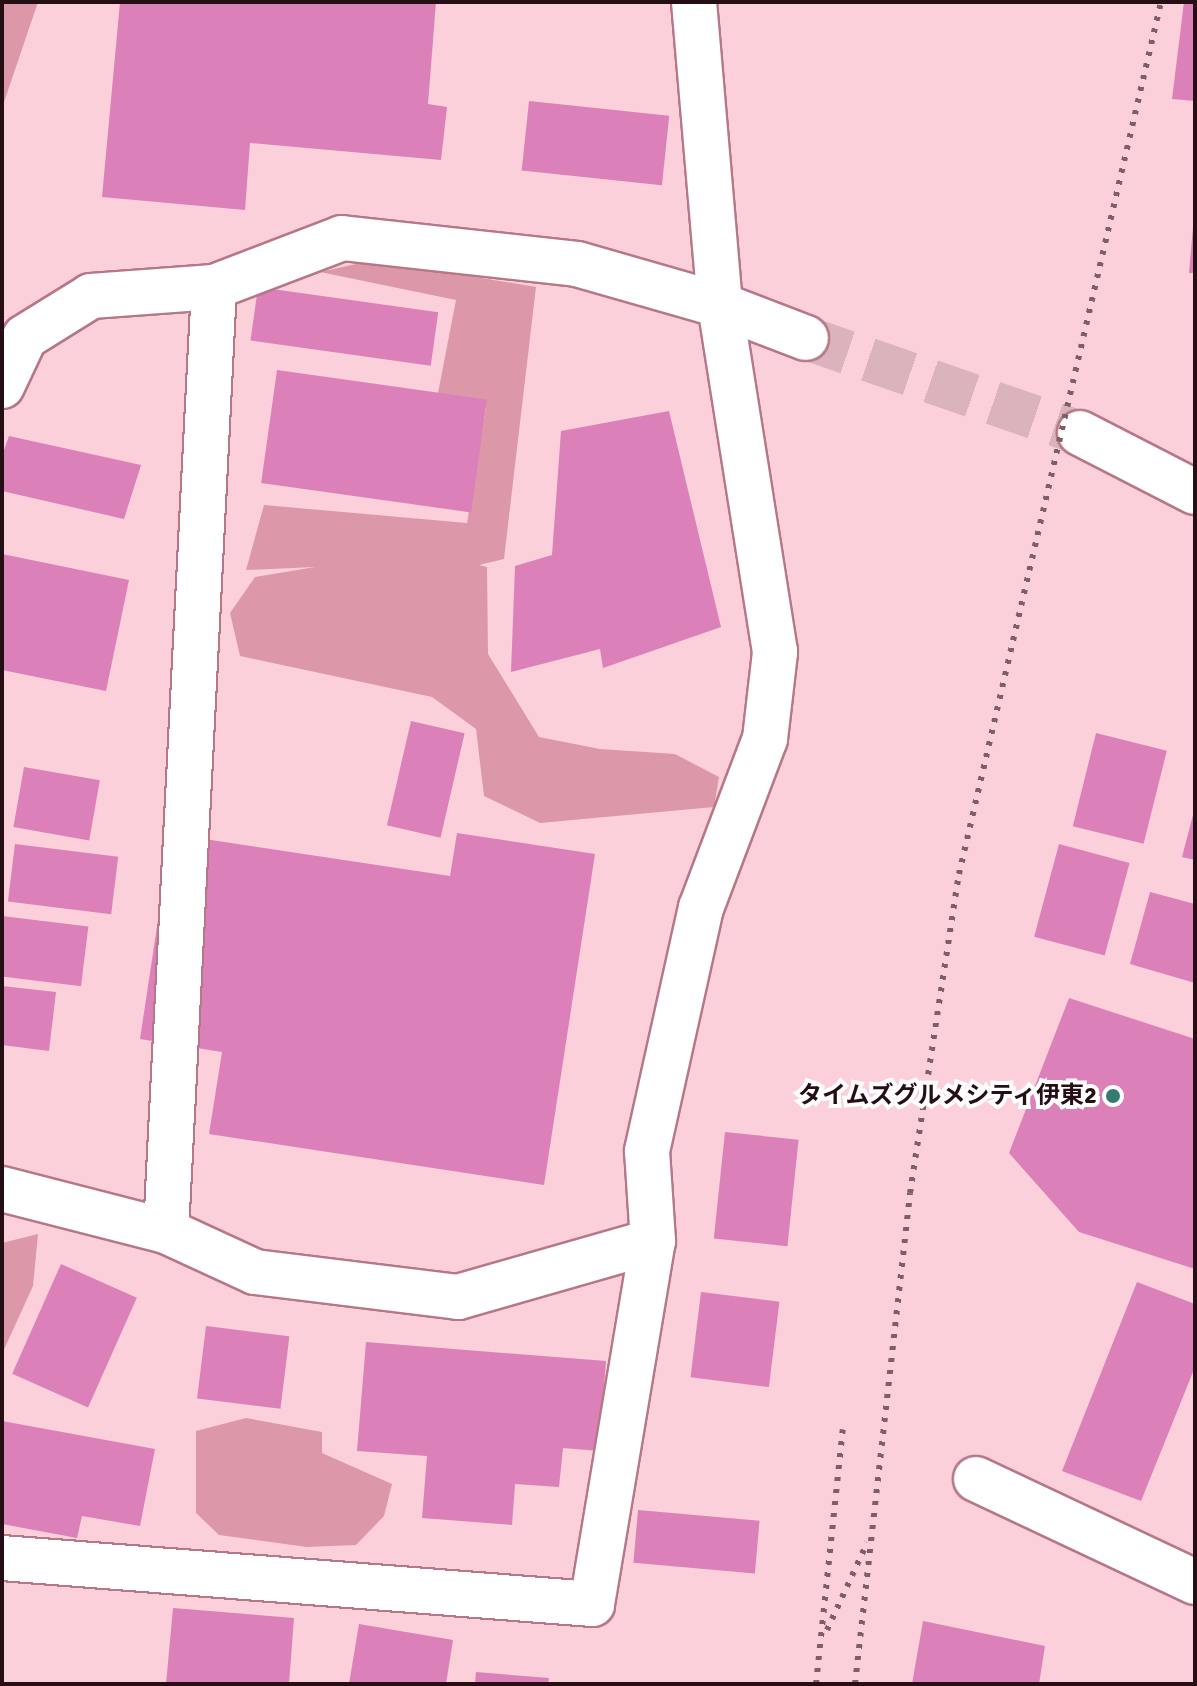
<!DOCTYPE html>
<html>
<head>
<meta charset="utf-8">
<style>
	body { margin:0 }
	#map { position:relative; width:1197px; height:1686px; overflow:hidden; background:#fbd0da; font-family:Signika,"Noto Sans JP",sans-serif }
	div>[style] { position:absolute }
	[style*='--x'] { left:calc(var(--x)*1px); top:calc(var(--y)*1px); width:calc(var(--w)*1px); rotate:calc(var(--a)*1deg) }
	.green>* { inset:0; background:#dc98a9 }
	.building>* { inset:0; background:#db80b8; transform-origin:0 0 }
	.minor-tunnel>* { height:44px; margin-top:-22px; transform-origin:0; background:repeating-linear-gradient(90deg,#dbb3bc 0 44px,transparent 0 66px) }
	.roads { filter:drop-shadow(2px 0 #b67787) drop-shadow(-2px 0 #b67787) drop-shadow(0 2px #b67787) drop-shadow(0 -2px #b67787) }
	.minor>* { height:44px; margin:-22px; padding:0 22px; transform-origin:22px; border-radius:22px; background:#fff }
	.rail>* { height:6px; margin-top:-3px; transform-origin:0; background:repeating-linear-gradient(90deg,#7f5f67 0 4px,transparent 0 12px) }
	.dots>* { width:22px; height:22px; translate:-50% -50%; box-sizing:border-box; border:4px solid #fefefe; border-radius:50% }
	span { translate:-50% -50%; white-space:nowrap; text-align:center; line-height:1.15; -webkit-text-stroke:8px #fefefe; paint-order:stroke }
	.poi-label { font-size:24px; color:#260e15; font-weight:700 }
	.right { translate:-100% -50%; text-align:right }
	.frame { position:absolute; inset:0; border:4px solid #260e15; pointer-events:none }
</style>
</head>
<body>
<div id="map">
	<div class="green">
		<div style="clip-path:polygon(2px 2px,38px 2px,2px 108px)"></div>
		<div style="clip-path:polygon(374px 260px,536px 287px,504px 559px,479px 565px,487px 567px,488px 654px,539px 737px,600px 749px,675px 754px,719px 777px,714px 807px,540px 823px,484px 796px,476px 729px,432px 697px,240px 656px,230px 613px,255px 577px,315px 567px,246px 570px,264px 505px,467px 523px,486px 408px,438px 393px,456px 300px,320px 272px)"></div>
		<div style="clip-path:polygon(38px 1234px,33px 1286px,2px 1354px,2px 1243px)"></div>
		<div style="clip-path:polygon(246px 1418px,322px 1432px,322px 1453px,392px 1484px,384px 1516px,356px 1545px,307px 1547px,219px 1535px,196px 1513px,196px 1431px)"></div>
	</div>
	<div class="building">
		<div style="clip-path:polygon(120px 2px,436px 2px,428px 104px,447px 107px,441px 160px,250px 143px,245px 210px,102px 197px)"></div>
		<div style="clip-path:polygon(1184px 2px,1195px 2px,1195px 101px,1172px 99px)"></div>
		<div style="left:529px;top:101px;width:141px;height:70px;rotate:6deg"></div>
		<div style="clip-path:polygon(1193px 227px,1195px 227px,1195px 273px,1189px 273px)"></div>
		<div style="left:258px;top:287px;width:182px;height:54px;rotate:8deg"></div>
		<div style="left:277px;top:370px;width:212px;height:114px;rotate:8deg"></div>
		<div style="clip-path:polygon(669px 411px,721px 627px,603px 668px,600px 649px,511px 672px,515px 566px,552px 555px,561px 431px)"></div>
		<div style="clip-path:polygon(9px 436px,141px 465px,124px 519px,2px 491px,2px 456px)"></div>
		<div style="clip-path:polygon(2px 554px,129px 580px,106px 691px,2px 670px)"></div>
		<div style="left:411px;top:721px;width:55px;height:107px;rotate:13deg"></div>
		<div style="left:1096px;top:733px;width:73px;height:96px;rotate:14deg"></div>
		<div style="left:24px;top:767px;width:77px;height:61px;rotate:10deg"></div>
		<div style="clip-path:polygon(1194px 811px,1195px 811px,1195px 860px,1182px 857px)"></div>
		<div style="clip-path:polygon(457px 833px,595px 854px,544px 1185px,209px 1134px,222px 1052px,140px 1039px,171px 834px,450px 876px)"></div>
		<div style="left:15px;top:844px;width:104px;height:58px;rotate:7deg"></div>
		<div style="left:1059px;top:844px;width:73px;height:96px;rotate:15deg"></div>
		<div style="clip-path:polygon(1150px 892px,1195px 904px,1195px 983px,1130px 964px)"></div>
		<div style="left:2px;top:916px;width:87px;height:60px;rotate:7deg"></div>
		<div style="clip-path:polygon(2px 986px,56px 992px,49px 1051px,2px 1045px)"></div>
		<div style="clip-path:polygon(1069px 998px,1195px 1039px,1195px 1269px,1079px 1232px,1009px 1153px)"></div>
		<div style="left:725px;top:1132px;width:74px;height:107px;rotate:6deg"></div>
		<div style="left:61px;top:1264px;width:83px;height:120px;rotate:24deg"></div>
		<div style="clip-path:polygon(1137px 1282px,1195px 1304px,1195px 1367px,1141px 1501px,1062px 1471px)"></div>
		<div style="left:701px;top:1292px;width:79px;height:86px;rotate:7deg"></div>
		<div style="left:206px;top:1326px;width:84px;height:73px;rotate:7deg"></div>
		<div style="clip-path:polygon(366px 1342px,606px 1361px,599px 1451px,563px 1448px,559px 1487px,515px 1484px,512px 1525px,422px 1518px,427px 1456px,357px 1451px)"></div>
		<div style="clip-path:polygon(2px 1421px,155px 1449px,140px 1526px,82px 1516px,77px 1538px,2px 1524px)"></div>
		<div style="left:638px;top:1510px;width:122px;height:53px;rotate:5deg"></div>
		<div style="clip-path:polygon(173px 1608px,294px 1618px,289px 1684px,166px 1684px)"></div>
		<div style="clip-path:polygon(923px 1621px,1045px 1646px,1039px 1684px,912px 1684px)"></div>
		<div style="clip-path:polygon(359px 1624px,453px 1640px,446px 1684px,349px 1684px)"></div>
		<div style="clip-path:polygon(476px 1672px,549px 1678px,548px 1684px,475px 1684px)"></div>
	</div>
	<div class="minor-tunnel">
		<div style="--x:806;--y:338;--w:290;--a:19.1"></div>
	</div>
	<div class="roads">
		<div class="minor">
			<div style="--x:214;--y:287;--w:945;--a:92.91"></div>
			<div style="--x:166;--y:1231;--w:98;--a:24.7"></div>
			<div style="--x:255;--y:1272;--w:205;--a:7"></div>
			<div style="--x:458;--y:1297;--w:203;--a:-16"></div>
			<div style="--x:2;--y:386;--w:54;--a:-64.9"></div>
			<div style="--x:25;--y:337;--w:78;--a:-31.8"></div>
			<div style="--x:91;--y:296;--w:123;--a:-4.2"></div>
			<div style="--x:214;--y:287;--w:137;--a:-20.9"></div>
			<div style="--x:342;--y:238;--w:236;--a:6.3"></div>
			<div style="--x:577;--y:264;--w:149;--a:16"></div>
			<div style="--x:720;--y:305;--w:92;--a:21"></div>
			<div style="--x:1080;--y:433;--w:129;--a:27.2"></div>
			<div style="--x:2;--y:1189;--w:169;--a:14.4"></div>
			<div style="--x:976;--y:1479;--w:242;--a:25.2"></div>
			<div style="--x:2;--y:1558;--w:592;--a:4.46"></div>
			<div style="--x:592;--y:1604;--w:368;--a:-80.5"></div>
			<div style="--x:653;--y:1241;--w:90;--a:-93.8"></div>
			<div style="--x:647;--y:1151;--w:249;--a:-77.5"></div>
			<div style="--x:701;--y:908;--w:181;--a:-69.3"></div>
			<div style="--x:765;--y:739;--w:88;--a:-83.4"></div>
			<div style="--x:775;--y:652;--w:351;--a:-99"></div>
			<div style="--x:720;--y:305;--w:304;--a:-94.9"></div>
		</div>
	</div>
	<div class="rail">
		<div style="--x:827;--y:1630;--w:96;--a:-65.3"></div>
		<div style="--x:816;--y:1684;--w:256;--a:-84"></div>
		<div style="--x:855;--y:1684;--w:494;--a:-83.6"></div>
		<div style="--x:910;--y:1193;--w:323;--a:-81.3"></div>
		<div style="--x:959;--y:874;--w:895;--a:-76.96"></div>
	</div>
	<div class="dots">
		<div style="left:1113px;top:1096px;background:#357b71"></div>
	</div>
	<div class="poi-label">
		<span class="right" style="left:1097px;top:1096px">タイムズグルメシティ伊東2</span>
	</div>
	<div class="frame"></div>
</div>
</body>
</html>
